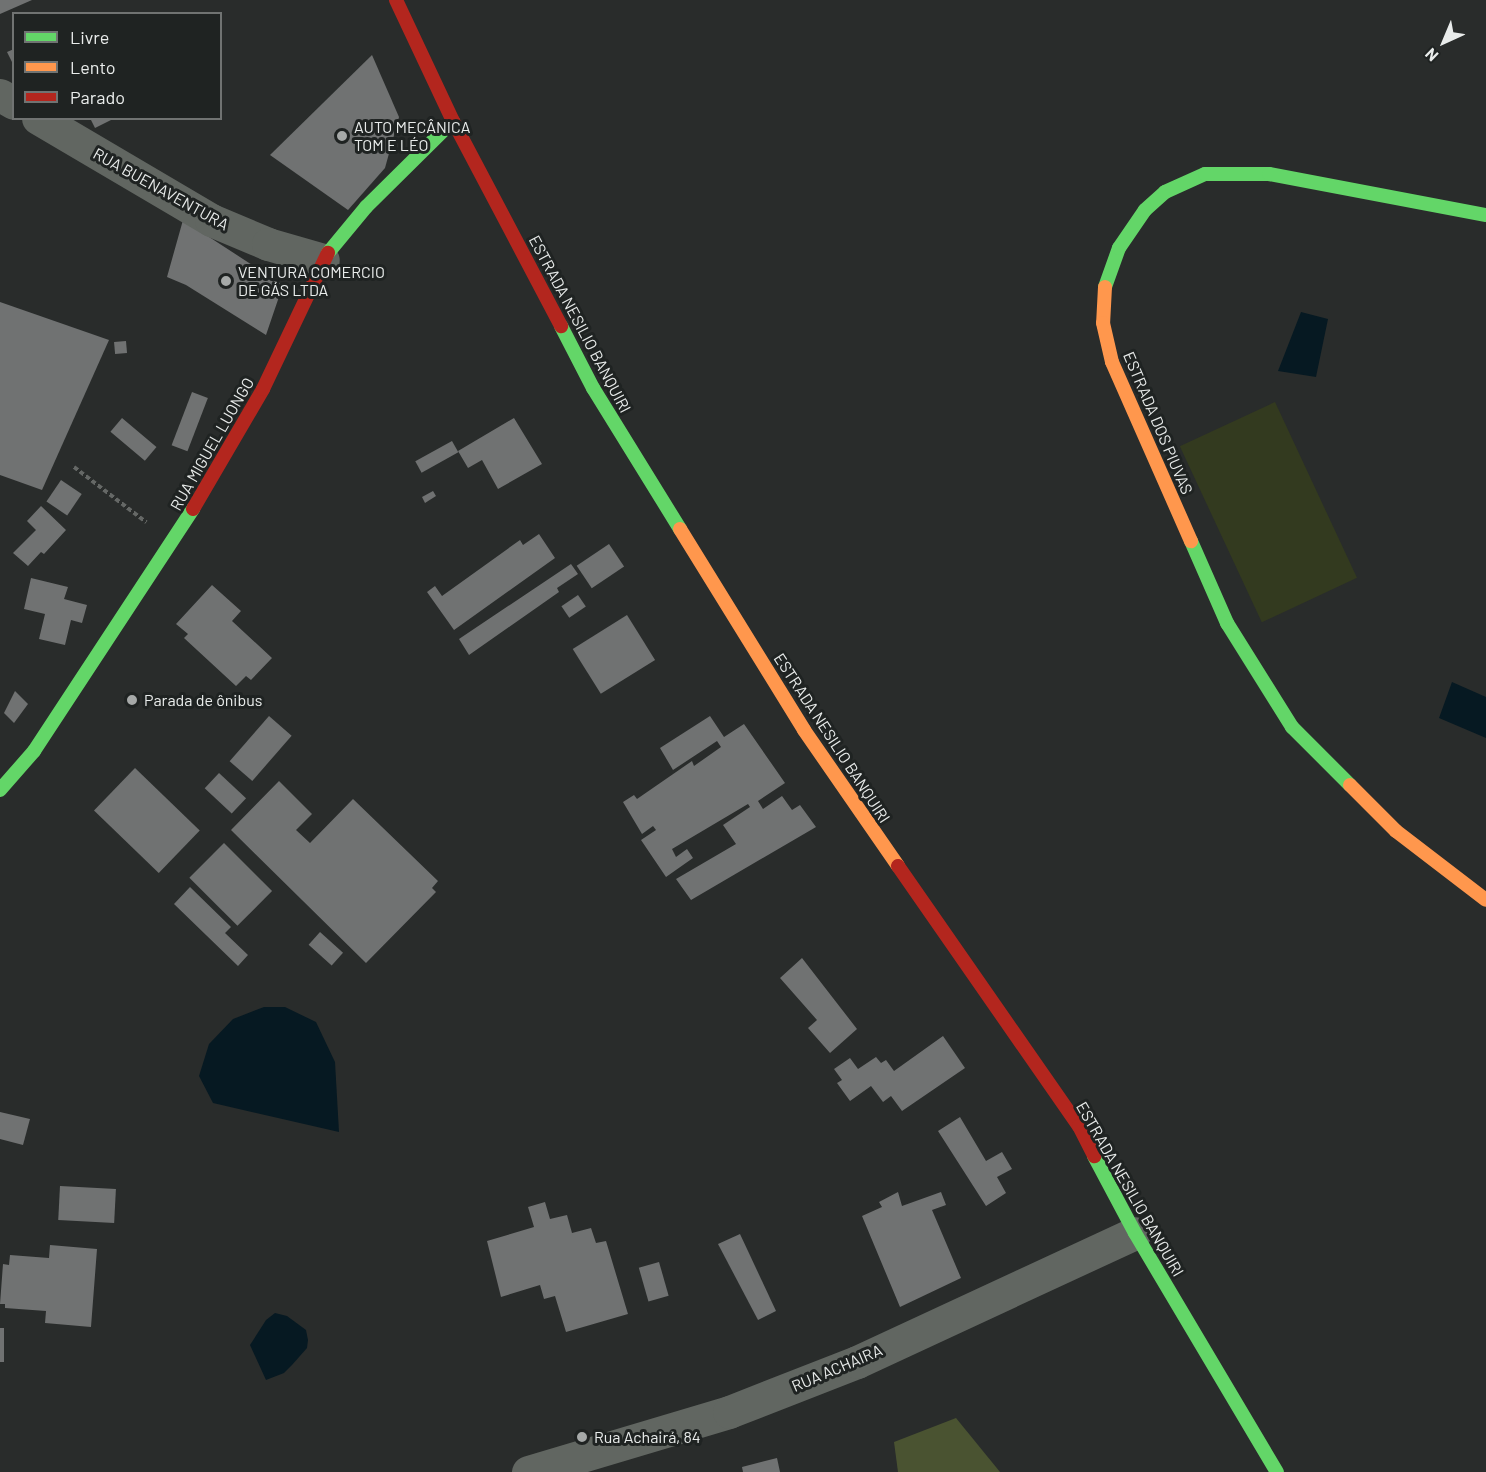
<!DOCTYPE html>
<html>
<head>
<meta charset="utf-8">
<style>
	body { margin:0 }
	#map { position:relative; width:1486px; height:1472px; overflow:hidden; background:#292c2b; font-family:Barlow,sans-serif }
	div>[style] { position:absolute }
	[style*='--x'] { left:calc(var(--x)*1px); top:calc(var(--y)*1px); width:calc(var(--w)*1px); rotate:calc(var(--a)*1deg) }
	.green>* { inset:0; background:#333a1f; transform-origin:0 0 }
	.forest>* { inset:0; background:#4a5331 }
	.water>* { inset:0; background:#061922 }
	.building>* { inset:0; background:#707272; transform-origin:0 0 }
	.path>* { height:4px; margin-top:-2px; transform-origin:0; background:repeating-linear-gradient(90deg,#656866 0 4.5px,transparent 0 7.5px) }
	.street>* { height:33px; margin:-16.5px; padding:0 16.5px; transform-origin:16.5px; border-radius:16.5px; background:#616661 }
	.fast>* { height:14px; margin:-7px; padding:0 7px; transform-origin:7px; border-radius:7px; background:#63d668 }
	.slow>* { height:14px; margin:-7px; padding:0 7px; transform-origin:7px; border-radius:7px; background:#ff974d }
	.jam>* { height:14px; margin:-7px; padding:0 7px; transform-origin:7px; border-radius:7px; background:#b3261e }
	.dots>* { width:16px; height:16px; translate:-50% -50%; box-sizing:border-box; border:3px solid #1f2322; border-radius:50% }
	span { translate:-50% -50%; white-space:nowrap; text-align:center; line-height:1.15; -webkit-text-stroke:6px #1f2322; paint-order:stroke }
	.poi-label { font-size:16px; color:#e9eceb }
	.left { translate:0 -50%; text-align:left }
	.street-label { font-size:16px; color:#e9eceb }
	.legend { position:absolute; left:12px; top:12px; width:210px; height:108px; box-sizing:border-box; background:#1f2322; border:2px solid #707372; margin:0; padding:8px 10px; list-style:none; font-size:18px; color:#e9eceb }
	.legend li { display:flex; align-items:center; gap:12px; height:30px }
	.legend b { width:30px; border:2px solid #707372 }
	.north { position:absolute; left:1414px; top:12px; width:60px; height:60px; -webkit-text-stroke:4px #1f2322; paint-order:stroke; rotate:224deg; font-size:16px; font-weight:700; line-height:24px; text-align:center; color:#e9eceb }
	.north::after { content:''; display:block; margin:auto; width:21px; height:27px; background:#e9eceb; clip-path:polygon(50% 0,100% 100%,50% 72%,0 100%) }
</style>
</head>
<body>
<div id="map">
	<div class="green">
		<div style="left:1275px;top:402px;width:194px;height:105px;rotate:65deg"></div>
	</div>
	<div class="forest">
		<div style="clip-path:polygon(956px 1418px,1000px 1472px,898px 1472px,894px 1442px)"></div>
	</div>
	<div class="water">
		<div style="clip-path:polygon(1301px 312px,1328px 319px,1316px 377px,1278px 371px)"></div>
		<div style="clip-path:polygon(1452px 682px,1486px 697px,1486px 738px,1439px 718px)"></div>
		<div style="clip-path:polygon(264px 1007px,285px 1007px,316px 1022px,335px 1062px,339px 1132px,213px 1103px,199px 1076px,209px 1044px,233px 1019px)"></div>
		<div style="clip-path:polygon(275px 1313px,287px 1316px,306px 1330px,308px 1340px,307px 1348px,292px 1365px,284px 1373px,266px 1380px,250px 1345px,266px 1320px)"></div>
	</div>
	<div class="building">
		<div style="clip-path:polygon(0 0,32px 0,0 14px)"></div>
		<div style="clip-path:polygon(14px 49px,14px 66px,7px 52px)"></div>
		<div style="clip-path:polygon(372px 55px,399px 117px,385px 168px,348px 210px,270px 155px)"></div>
		<div style="clip-path:polygon(90px 118px,115px 118px,95px 128px)"></div>
		<div style="clip-path:polygon(183px 220px,283px 285px,266px 335px,186px 285px,167px 277px)"></div>
		<div style="clip-path:polygon(0 302px,109px 340px,42px 490px,0 475px)"></div>
		<div style="left:126px;top:341px;width:12px;height:12px;rotate:85deg"></div>
		<div style="left:192px;top:392px;width:17px;height:57px;rotate:21deg"></div>
		<div style="left:122px;top:418px;width:45px;height:18px;rotate:40deg"></div>
		<div style="clip-path:polygon(514px 418px,542px 464px,498px 489px,482px 460px,468px 468px,458px 451px)"></div>
		<div style="left:452px;top:441px;width:13px;height:42px;rotate:61deg"></div>
		<div style="left:61px;top:480px;width:25px;height:26px;rotate:34deg"></div>
		<div style="clip-path:polygon(433px 491px,436px 496px,425px 503px,422px 497px)"></div>
		<div style="clip-path:polygon(41px 506px,66px 530px,44px 554px,41px 552px,28px 566px,13px 553px,36px 530px,27px 521px)"></div>
		<div style="clip-path:polygon(539px 534px,555px 558px,454px 630px,427px 592px,435px 586px,442px 596px,520px 540px,523px 545px)"></div>
		<div style="left:609px;top:544px;width:27px;height:39px;rotate:56deg"></div>
		<div style="clip-path:polygon(571px 564px,578px 574px,557px 588px,559px 592px,469px 655px,459px 639px)"></div>
		<div style="clip-path:polygon(31px 578px,68px 587px,64px 599px,87px 605px,82px 623px,71px 620px,65px 645px,39px 639px,45px 614px,24px 609px)"></div>
		<div style="clip-path:polygon(212px 585px,241px 611px,232px 621px,272px 658px,251px 680px,246px 676px,236px 686px,184px 638px,188px 634px,176px 624px)"></div>
		<div style="left:578px;top:595px;width:14px;height:20px;rotate:56deg"></div>
		<div style="left:627px;top:615px;width:53px;height:64px;rotate:58deg"></div>
		<div style="clip-path:polygon(15px 691px,28px 704px,14px 723px,4px 713px)"></div>
		<div style="left:269px;top:716px;width:30px;height:60px;rotate:41deg"></div>
		<div style="clip-path:polygon(710px 716px,724px 737px,744px 724px,785px 783px,758px 801px,763px 809px,782px 796px,792px 810px,800px 805px,816px 827px,691px 900px,676px 879px,736px 844px,723px 825px,750px 807px,748px 804px,672px 849px,676px 857px,687px 849px,693px 858px,666px 877px,641px 840px,656px 830px,653px 826px,642px 834px,623px 802px,634px 795px,637px 799px,692px 761px,694px 766px,721px 747px,717px 741px,673px 770px,660px 748px)"></div>
		<div style="left:135px;top:768px;width:90px;height:59px;rotate:44deg"></div>
		<div style="left:219px;top:773px;width:37px;height:21px;rotate:43deg"></div>
		<div style="clip-path:polygon(279px 781px,312px 814px,296px 830px,310px 843px,353px 799px,438px 881px,432px 888px,436px 892px,366px 963px,231px 830px)"></div>
		<div style="left:224px;top:843px;width:68px;height:49px;rotate:45deg"></div>
		<div style="clip-path:polygon(190px 887px,231px 927px,225px 933px,248px 955px,238px 966px,174px 904px)"></div>
		<div style="left:320px;top:932px;width:31px;height:17px;rotate:42deg"></div>
		<div style="clip-path:polygon(802px 958px,857px 1029px,830px 1053px,808px 1028px,817px 1020px,780px 978px)"></div>
		<div style="clip-path:polygon(943px 1036px,965px 1068px,902px 1111px,891px 1096px,883px 1102px,871px 1086px,850px 1101px,837px 1083px,842px 1080px,834px 1069px,850px 1058px,858px 1069px,876px 1057px,881px 1063px,886px 1060px,894px 1071px)"></div>
		<div style="clip-path:polygon(0 1112px,30px 1119px,23px 1145px,0 1139px)"></div>
		<div style="clip-path:polygon(960px 1117px,986px 1161px,1002px 1152px,1012px 1169px,997px 1177px,1006px 1193px,986px 1206px,938px 1131px)"></div>
		<div style="left:60px;top:1186px;width:56px;height:34px;rotate:3deg"></div>
		<div style="clip-path:polygon(898px 1192px,902px 1206px,941px 1192px,946px 1205px,932px 1210px,961px 1278px,900px 1307px,862px 1216px,882px 1207px,879px 1202px)"></div>
		<div style="clip-path:polygon(545px 1202px,550px 1219px,567px 1215px,572px 1233px,591px 1228px,596px 1243px,606px 1241px,628px 1314px,566px 1332px,555px 1296px,544px 1299px,540px 1285px,501px 1297px,487px 1241px,534px 1227px,528px 1207px)"></div>
		<div style="clip-path:polygon(740px 1234px,776px 1311px,758px 1320px,718px 1244px)"></div>
		<div style="clip-path:polygon(50px 1245px,97px 1249px,91px 1327px,45px 1323px,46px 1311px,5px 1308px,5px 1304px,0 1304px,3px 1264px,9px 1265px,10px 1255px,49px 1258px)"></div>
		<div style="left:659px;top:1262px;width:35px;height:21px;rotate:74deg"></div>
		<div style="left:0;top:1328px;width:4px;height:34px"></div>
		<div style="clip-path:polygon(777px 1458px,780px 1472px,743px 1472px,742px 1467px)"></div>
	</div>
	<div class="path">
		<div style="--x:74;--y:467;--w:91;--a:37.4"></div>
	</div>
	<div class="street">
		<div style="--x:0;--y:95;--w:16;--a:30"></div>
		<div style="--x:38;--y:118;--w:201;--a:30.5"></div>
		<div style="--x:211;--y:220;--w:62;--a:22.8"></div>
		<div style="--x:268;--y:244;--w:57;--a:16.2"></div>
		<div style="--x:528;--y:1472;--w:210;--a:-16.6"></div>
		<div style="--x:729;--y:1412;--w:137;--a:-21.3"></div>
		<div style="--x:857;--y:1362;--w:306;--a:-24.9"></div>
	</div>
	<div class="fast">
		<div style="--x:328;--y:253;--w:60;--a:-50.4"></div>
		<div style="--x:366;--y:207;--w:122;--a:-44.7"></div>
		<div style="--x:1105;--y:287;--w:41;--a:-70.3"></div>
		<div style="--x:1119;--y:248;--w:46;--a:-55.6"></div>
		<div style="--x:1145;--y:210;--w:27;--a:-42"></div>
		<div style="--x:1165;--y:192;--w:44;--a:-24.2"></div>
		<div style="--x:1205;--y:174;--w:64;--a:0"></div>
		<div style="--x:1269;--y:174;--w:221;--a:10.7"></div>
		<div style="--x:561;--y:326;--w:70;--a:62.7"></div>
		<div style="--x:593;--y:388;--w:166;--a:58.3"></div>
		<div style="--x:1191;--y:541;--w:90;--a:66.3"></div>
		<div style="--x:1227;--y:623;--w:123;--a:58"></div>
		<div style="--x:1292;--y:727;--w:82;--a:45"></div>
		<div style="--x:0;--y:790;--w:52;--a:-48.9"></div>
		<div style="--x:34;--y:751;--w:290;--a:-56.7"></div>
		<div style="--x:1094;--y:1156;--w:87;--a:62"></div>
		<div style="--x:1135;--y:1233;--w:278;--a:59.3"></div>
	</div>
	<div class="slow">
		<div style="--x:1105;--y:287;--w:36;--a:93"></div>
		<div style="--x:1103;--y:323;--w:40;--a:77"></div>
		<div style="--x:1112;--y:362;--w:196;--a:66.2"></div>
		<div style="--x:680;--y:529;--w:236;--a:58.3"></div>
		<div style="--x:804;--y:730;--w:165;--a:55.3"></div>
		<div style="--x:1350;--y:785;--w:65;--a:45"></div>
		<div style="--x:1396;--y:831;--w:113;--a:37.5"></div>
	</div>
	<div class="jam">
		<div style="--x:396;--y:0;--w:134;--a:64.8"></div>
		<div style="--x:453;--y:121;--w:232;--a:62.2"></div>
		<div style="--x:193;--y:509;--w:139;--a:-59.7"></div>
		<div style="--x:263;--y:389;--w:151;--a:-64.5"></div>
		<div style="--x:898;--y:866;--w:317;--a:55.2"></div>
		<div style="--x:1079;--y:1126;--w:34;--a:63"></div>
	</div>
	<div class="dots">
		<div style="left:342px;top:136px;background:#a6a9a8"></div>
		<div style="left:226px;top:281px;background:#a6a9a8"></div>
		<div style="left:132px;top:700px;background:#a6a9a8"></div>
		<div style="left:582px;top:1437px;background:#a6a9a8"></div>
	</div>
	<div class="poi-label">
		<span class="left" style="left:354px;top:136px">AUTO MECÂNICA<br>TOM E LÉO</span>
		<span class="left" style="left:238px;top:281px">VENTURA COMERCIO<br>DE GÁS LTDA</span>
		<span class="left" style="left:144px;top:700px">Parada de ônibus</span>
		<span class="left" style="left:594px;top:1437px">Rua Achairá, 84</span>
	</div>
	<div class="street-label">
		<span style="left:161px;top:189px;rotate:29deg">RUA BUENAVENTURA</span>
		<span style="left:580px;top:324px;rotate:62deg">ESTRADA NESILIO BANQUIRI</span>
		<span style="left:1158px;top:423px;rotate:67deg">ESTRADA DOS PIUVAS</span>
		<span style="left:212px;top:444px;rotate:-60deg">RUA MIGUEL LUONGO</span>
		<span style="left:832px;top:738px;rotate:57deg">ESTRADA NESILIO BANQUIRI</span>
		<span style="left:1130px;top:1189px;rotate:60deg">ESTRADA NESILIO BANQUIRI</span>
		<span style="left:837px;top:1368px;rotate:-23deg">RUA ACHAIRA</span>
	</div>
	<ul class="legend">
	<li><b style="height:8px;background:#63d668"></b>Livre</li>
	<li><b style="height:8px;background:#ff974d"></b>Lento</li>
	<li><b style="height:8px;background:#b3261e"></b>Parado</li>
	</ul>
	<div class="north">N</div>
</div>
</body>
</html>
